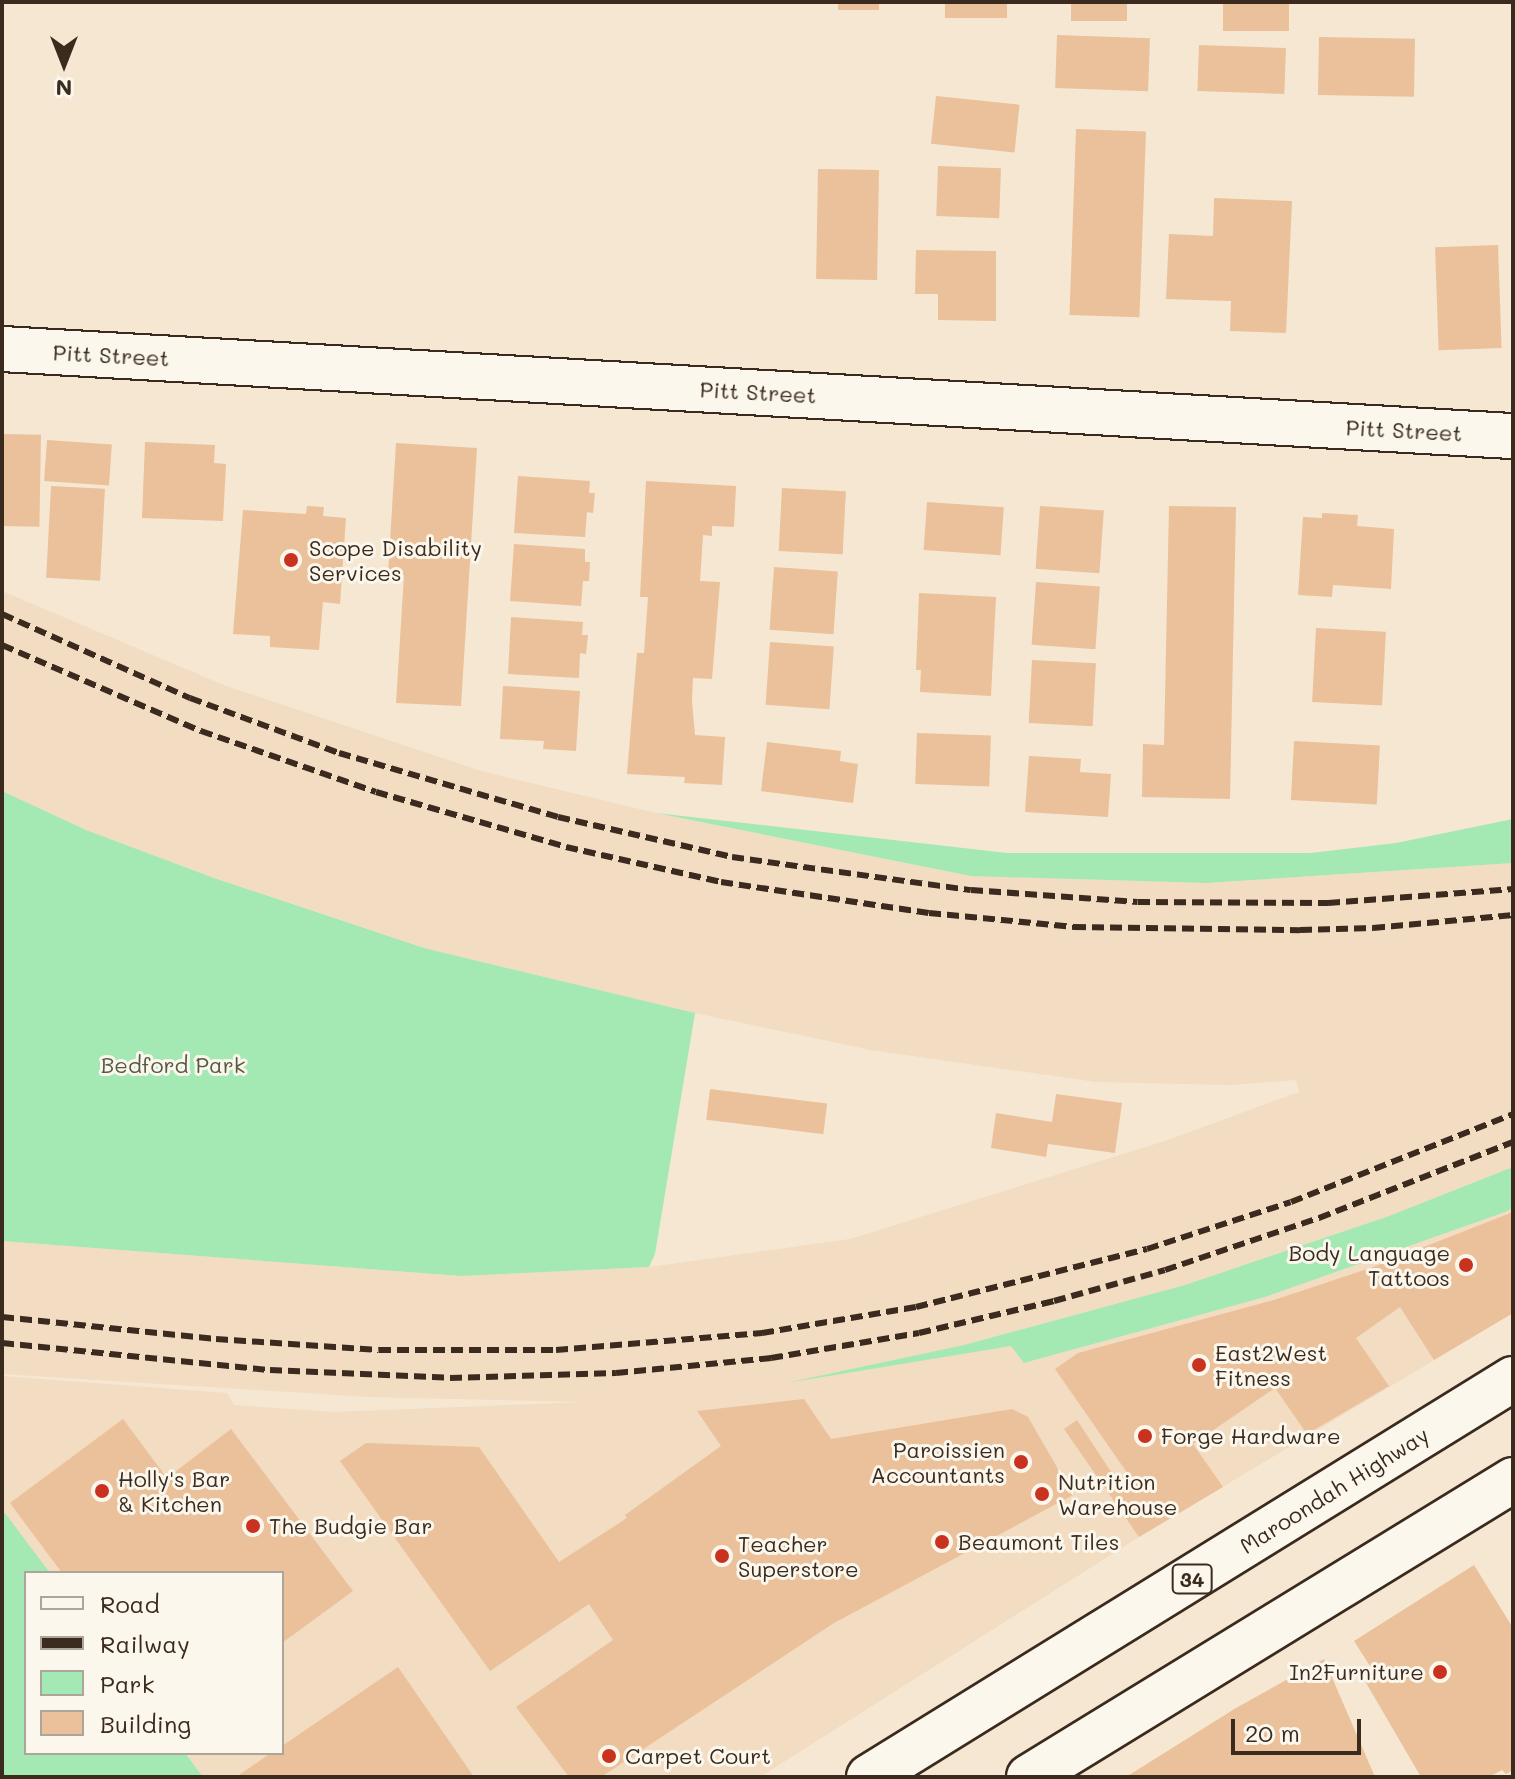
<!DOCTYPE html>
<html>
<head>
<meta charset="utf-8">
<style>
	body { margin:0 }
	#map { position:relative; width:1515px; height:1779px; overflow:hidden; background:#f6e7d3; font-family:Mali,sans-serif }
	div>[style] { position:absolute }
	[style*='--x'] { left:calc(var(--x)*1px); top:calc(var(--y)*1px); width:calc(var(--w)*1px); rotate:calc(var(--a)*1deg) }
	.built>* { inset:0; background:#f2dcc2 }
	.green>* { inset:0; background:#a4e8b3 }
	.building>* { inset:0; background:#eac19a; transform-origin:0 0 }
	.roads { filter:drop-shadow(2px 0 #3b2a1e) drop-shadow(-2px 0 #3b2a1e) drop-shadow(0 2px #3b2a1e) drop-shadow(0 -2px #3b2a1e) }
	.street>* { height:44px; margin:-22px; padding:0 22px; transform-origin:22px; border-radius:22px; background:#fbf7ec }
	.highway>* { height:44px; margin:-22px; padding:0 22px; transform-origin:22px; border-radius:22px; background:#fbf7ec }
	.rail>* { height:6px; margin-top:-3px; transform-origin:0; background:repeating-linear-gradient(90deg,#3b2a1e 0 12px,transparent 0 18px) }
	.dots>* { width:22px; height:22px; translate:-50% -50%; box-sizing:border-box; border:4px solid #fbf7ec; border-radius:50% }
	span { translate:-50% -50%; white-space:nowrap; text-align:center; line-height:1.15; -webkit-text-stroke:6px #fbf7ec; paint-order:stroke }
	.shield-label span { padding:2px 6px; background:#fbf7ec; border:2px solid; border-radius:6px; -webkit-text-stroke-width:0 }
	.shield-label { font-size:20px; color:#3b2a1e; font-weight:700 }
	.street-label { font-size:22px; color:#3b2a1e }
	.poi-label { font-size:22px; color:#3b2a1e }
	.left { translate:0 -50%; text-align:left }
	.right { translate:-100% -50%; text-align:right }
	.park-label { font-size:22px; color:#555a43 }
	.frame { position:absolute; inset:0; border:4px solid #3b2a1e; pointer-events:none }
	.legend { position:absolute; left:24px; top:1571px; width:260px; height:184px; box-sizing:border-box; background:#fbf7ec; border:2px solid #aea59a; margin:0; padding:10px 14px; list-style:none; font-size:24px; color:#3b2a1e }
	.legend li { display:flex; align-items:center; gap:16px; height:40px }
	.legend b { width:40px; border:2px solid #aea59a }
	.north { position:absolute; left:24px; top:24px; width:80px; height:80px; -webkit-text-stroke:6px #fbf7ec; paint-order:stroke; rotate:180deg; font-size:22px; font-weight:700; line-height:32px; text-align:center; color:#3b2a1e }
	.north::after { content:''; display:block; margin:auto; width:28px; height:36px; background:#3b2a1e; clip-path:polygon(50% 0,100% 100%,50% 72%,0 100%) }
	.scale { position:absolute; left:1231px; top:1719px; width:130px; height:36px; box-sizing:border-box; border:4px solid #3b2a1e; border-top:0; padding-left:10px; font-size:24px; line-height:28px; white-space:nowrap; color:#3b2a1e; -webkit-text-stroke:6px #fbf7ec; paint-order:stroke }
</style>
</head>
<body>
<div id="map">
	<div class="built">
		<div style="clip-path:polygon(2px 591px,226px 686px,481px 771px,656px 813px,971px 876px,1206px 883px,1513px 863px,1513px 1167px,1389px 1216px,1185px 1285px,964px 1345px,807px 1379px,1012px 1345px,1025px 1363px,1265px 1297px,1513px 1208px,1513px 1313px,1139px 1537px,760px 1777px,203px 1777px,185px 1753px,282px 1753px,282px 1573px,50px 1573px,2px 1509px,2px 1376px,227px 1393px,234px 1405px,335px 1412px,586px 1402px,369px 1397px,2px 1374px,2px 1241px,461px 1276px,649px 1267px,850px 1239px,1165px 1141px,1299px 1092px,1296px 1080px,1231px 1085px,1096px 1082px,871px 1050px,695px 1013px,424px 948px,214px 878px,86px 830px,2px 791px)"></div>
	</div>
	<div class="green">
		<div style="clip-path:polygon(2px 791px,86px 830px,214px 878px,424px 948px,695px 1013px,655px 1254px,649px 1267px,461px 1276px,2px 1241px)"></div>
		<div style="clip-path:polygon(656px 813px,1007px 853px,1311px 853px,1396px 843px,1513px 819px,1513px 863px,1206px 883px,971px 876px)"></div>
		<div style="clip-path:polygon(1513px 1167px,1513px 1208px,1505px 1212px,1265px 1297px,1024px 1363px,1011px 1346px,786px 1383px,964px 1345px,1185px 1285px,1389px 1216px)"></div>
		<div style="clip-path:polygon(2px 1509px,50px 1573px,26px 1573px,26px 1753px,185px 1753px,203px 1777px,2px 1777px)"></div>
	</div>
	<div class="building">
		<div style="left:838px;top:2px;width:41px;height:8px"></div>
		<div style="left:945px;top:2px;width:62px;height:16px"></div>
		<div style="left:1071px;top:2px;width:56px;height:19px"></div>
		<div style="left:1223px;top:2px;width:66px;height:29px"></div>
		<div style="left:1057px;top:35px;width:93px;height:53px;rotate:2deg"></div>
		<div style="left:1319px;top:37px;width:96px;height:58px;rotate:1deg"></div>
		<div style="left:1199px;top:45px;width:87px;height:46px;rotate:2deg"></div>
		<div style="left:936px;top:96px;width:84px;height:48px;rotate:6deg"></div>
		<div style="left:1076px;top:129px;width:70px;height:186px;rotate:2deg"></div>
		<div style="left:938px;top:166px;width:63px;height:50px;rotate:2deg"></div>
		<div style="left:818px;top:169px;width:61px;height:110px;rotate:1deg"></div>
		<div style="clip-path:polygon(1214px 198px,1292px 201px,1286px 333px,1230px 331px,1231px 301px,1166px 299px,1169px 234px,1213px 236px)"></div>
		<div style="left:1498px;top:245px;width:103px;height:63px;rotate:88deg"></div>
		<div style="clip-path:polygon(916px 250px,996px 251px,996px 321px,938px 320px,938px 294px,915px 294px)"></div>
		<div style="left:2px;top:434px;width:39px;height:92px;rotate:1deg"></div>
		<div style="left:47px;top:440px;width:65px;height:41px;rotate:4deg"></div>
		<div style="clip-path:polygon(145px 442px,215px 445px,214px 463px,226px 464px,223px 521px,142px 518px)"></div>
		<div style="clip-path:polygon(396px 443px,477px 448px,461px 706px,396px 703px,404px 575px,388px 574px)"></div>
		<div style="clip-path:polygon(518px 476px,590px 481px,589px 493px,595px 493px,593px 513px,587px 512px,585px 537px,514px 533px)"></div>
		<div style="clip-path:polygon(646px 481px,736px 486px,734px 527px,712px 526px,712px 536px,703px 535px,700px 581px,720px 582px,712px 679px,693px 678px,692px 701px,695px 735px,725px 737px,722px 785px,684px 783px,685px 777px,627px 774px,637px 653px,644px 653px,648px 597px,640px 597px)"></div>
		<div style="left:51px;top:486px;width:54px;height:92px;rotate:3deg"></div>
		<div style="left:782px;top:488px;width:64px;height:63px;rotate:3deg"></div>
		<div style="left:927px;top:502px;width:77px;height:48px;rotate:4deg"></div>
		<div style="clip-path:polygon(307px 506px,324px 507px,323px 516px,346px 518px,340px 604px,323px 602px,319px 650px,270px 647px,270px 636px,233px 634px,243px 510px,306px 514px)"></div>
		<div style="left:1040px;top:506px;width:64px;height:63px;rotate:4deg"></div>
		<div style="clip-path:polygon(1169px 506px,1236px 507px,1230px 799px,1142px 797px,1143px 744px,1164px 745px)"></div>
		<div style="clip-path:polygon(1322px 513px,1358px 515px,1357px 526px,1394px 529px,1391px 589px,1333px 585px,1332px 597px,1298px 595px,1303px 517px,1322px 518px)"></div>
		<div style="clip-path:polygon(514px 544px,585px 549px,585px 562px,590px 562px,589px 581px,583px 581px,581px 606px,510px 601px)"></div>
		<div style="left:774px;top:567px;width:64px;height:63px;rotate:4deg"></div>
		<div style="left:1036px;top:582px;width:64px;height:63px;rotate:4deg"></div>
		<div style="clip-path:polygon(919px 593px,996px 597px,991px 696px,920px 692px,921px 670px,916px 670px)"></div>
		<div style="clip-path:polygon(511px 617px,583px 622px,582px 635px,588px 635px,586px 654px,580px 653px,579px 678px,508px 674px)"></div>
		<div style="left:1316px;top:628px;width:70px;height:74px;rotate:3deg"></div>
		<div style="left:770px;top:642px;width:64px;height:63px;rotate:4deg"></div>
		<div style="left:1032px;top:660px;width:64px;height:63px;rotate:3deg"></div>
		<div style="clip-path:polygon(503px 686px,580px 691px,576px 751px,543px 749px,544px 741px,500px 739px)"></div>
		<div style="left:917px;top:733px;width:74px;height:51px;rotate:2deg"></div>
		<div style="left:1294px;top:741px;width:86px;height:59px;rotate:3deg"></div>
		<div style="clip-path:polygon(767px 742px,841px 751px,840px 761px,858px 764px,853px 803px,761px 791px)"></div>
		<div style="clip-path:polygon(1029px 756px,1081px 759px,1080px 772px,1111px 774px,1108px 817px,1025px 812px)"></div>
		<div style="left:710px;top:1089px;width:118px;height:31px;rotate:7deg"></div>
		<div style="clip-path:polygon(1056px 1094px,1122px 1103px,1115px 1153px,1048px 1144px,1046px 1157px,991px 1148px,996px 1113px,1052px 1122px)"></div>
		<div style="clip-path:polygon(1513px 1212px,1513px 1313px,1434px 1360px,1400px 1307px,1356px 1338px,1389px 1386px,1307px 1434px,1275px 1388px,1193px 1444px,1223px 1487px,1139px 1537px,1064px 1429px,1077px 1420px,1117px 1481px,1128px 1474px,1055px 1369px,1078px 1353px,1274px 1300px,1373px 1267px)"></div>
		<div style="clip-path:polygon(804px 1399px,831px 1439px,1012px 1409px,1028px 1417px,1073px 1495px,834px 1623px,601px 1777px,569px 1777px,516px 1707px,613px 1640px,589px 1604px,490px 1671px,340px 1461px,366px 1443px,479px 1447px,559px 1562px,627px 1518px,625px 1515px,721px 1446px,697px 1411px)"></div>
		<div style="clip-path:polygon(123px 1419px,167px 1478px,231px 1429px,353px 1591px,282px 1643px,282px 1573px,62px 1573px,10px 1503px)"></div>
		<div style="clip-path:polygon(1474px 1565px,1513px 1628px,1513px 1770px,1506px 1774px,1502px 1770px,1489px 1777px,1421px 1777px,1362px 1676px,1372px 1669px,1354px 1641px)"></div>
		<div style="clip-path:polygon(1324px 1659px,1375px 1777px,1126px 1777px,1236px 1708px)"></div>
		<div style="clip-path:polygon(398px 1667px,474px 1777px,236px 1777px,271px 1753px,282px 1753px,282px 1746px)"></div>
	</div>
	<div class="roads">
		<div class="street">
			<div style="--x:2;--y:349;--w:1514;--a:3.3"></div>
		</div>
		<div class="highway">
			<div style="--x:869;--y:1777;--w:757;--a:-31.72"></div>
			<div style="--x:1029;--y:1777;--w:568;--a:-31.53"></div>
		</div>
	</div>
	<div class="rail">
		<div style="--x:2;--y:614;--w:206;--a:24.1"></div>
		<div style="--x:190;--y:698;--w:159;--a:20.3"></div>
		<div style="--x:339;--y:753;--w:228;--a:16.3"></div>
		<div style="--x:558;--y:817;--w:179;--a:12.9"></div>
		<div style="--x:732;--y:857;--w:241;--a:7.9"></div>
		<div style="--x:971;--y:890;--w:167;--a:4.1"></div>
		<div style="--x:1138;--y:902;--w:190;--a:0.3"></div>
		<div style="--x:1328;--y:903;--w:186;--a:-4.3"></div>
		<div style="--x:2;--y:645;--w:217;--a:23.4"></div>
		<div style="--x:201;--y:731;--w:185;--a:19.2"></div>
		<div style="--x:376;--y:792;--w:198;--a:16.1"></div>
		<div style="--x:566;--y:847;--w:159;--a:12.7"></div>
		<div style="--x:721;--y:882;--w:210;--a:8.5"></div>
		<div style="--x:929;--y:913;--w:146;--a:5.5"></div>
		<div style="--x:1074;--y:927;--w:226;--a:0.8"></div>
		<div style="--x:1300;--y:930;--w:73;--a:-1.6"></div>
		<div style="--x:1373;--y:928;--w:141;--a:-5.3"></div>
		<div style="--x:2;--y:1317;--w:215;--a:5.9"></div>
		<div style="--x:216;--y:1339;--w:163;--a:3.9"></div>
		<div style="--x:379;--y:1350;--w:177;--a:0"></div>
		<div style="--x:556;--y:1350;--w:207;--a:-4.7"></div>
		<div style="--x:762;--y:1333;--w:156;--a:-9.6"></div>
		<div style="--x:916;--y:1307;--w:238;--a:-14.1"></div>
		<div style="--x:1147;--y:1249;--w:151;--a:-18.1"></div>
		<div style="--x:1291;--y:1202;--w:239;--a:-21.6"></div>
		<div style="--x:2;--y:1343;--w:269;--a:5.8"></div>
		<div style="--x:270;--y:1370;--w:180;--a:2.5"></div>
		<div style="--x:450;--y:1378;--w:166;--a:-1.7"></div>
		<div style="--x:616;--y:1373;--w:156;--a:-5.5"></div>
		<div style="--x:771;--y:1358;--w:150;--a:-9.6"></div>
		<div style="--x:919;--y:1333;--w:139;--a:-13.3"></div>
		<div style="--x:1054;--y:1301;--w:115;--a:-15.6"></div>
		<div style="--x:1165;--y:1270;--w:163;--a:-18.7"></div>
		<div style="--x:1319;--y:1218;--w:208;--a:-21.4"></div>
	</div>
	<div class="dots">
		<div style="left:291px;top:560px;background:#c8321e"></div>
		<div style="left:1466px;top:1265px;background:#c8321e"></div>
		<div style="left:1199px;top:1365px;background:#c8321e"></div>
		<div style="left:1145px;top:1436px;background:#c8321e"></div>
		<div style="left:1021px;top:1462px;background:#c8321e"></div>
		<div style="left:102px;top:1491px;background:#c8321e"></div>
		<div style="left:1042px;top:1494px;background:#c8321e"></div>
		<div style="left:253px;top:1526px;background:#c8321e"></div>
		<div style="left:942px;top:1542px;background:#c8321e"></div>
		<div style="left:722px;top:1556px;background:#c8321e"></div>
		<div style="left:1440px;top:1672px;background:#c8321e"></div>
		<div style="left:609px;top:1756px;background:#c8321e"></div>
	</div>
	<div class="shield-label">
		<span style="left:1192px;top:1579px">34</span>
	</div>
	<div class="street-label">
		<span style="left:111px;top:355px;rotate:3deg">Pitt Street</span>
		<span style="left:758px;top:392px;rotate:3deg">Pitt Street</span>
		<span style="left:1404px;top:430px;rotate:3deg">Pitt Street</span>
		<span style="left:1334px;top:1490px;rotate:-32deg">Maroondah Highway</span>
	</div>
	<div class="poi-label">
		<span class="left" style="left:309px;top:560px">Scope Disability<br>Services</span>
		<span class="right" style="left:1450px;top:1265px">Body Language<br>Tattoos</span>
		<span class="left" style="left:1215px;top:1365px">East2West<br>Fitness</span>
		<span class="left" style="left:1161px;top:1436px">Forge Hardware</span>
		<span class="right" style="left:1005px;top:1462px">Paroissien<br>Accountants</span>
		<span class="left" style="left:118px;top:1491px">Holly's Bar<br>&amp; Kitchen</span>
		<span class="left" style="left:1058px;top:1494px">Nutrition<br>Warehouse</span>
		<span class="left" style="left:269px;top:1526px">The Budgie Bar</span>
		<span class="left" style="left:958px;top:1542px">Beaumont Tiles</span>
		<span class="left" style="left:738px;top:1556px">Teacher<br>Superstore</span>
		<span class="right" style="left:1424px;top:1672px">In2Furniture</span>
		<span class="left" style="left:625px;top:1756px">Carpet Court</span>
	</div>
	<div class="park-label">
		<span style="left:173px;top:1065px">Bedford Park</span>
	</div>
	<div class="frame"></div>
	<ul class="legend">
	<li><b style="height:10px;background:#fbf7ec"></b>Road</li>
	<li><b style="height:10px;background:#3b2a1e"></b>Railway</li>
	<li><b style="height:22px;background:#a4e8b3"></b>Park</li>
	<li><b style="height:22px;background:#eac19a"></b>Building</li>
	</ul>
	<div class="north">N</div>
	<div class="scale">20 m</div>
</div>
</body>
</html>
